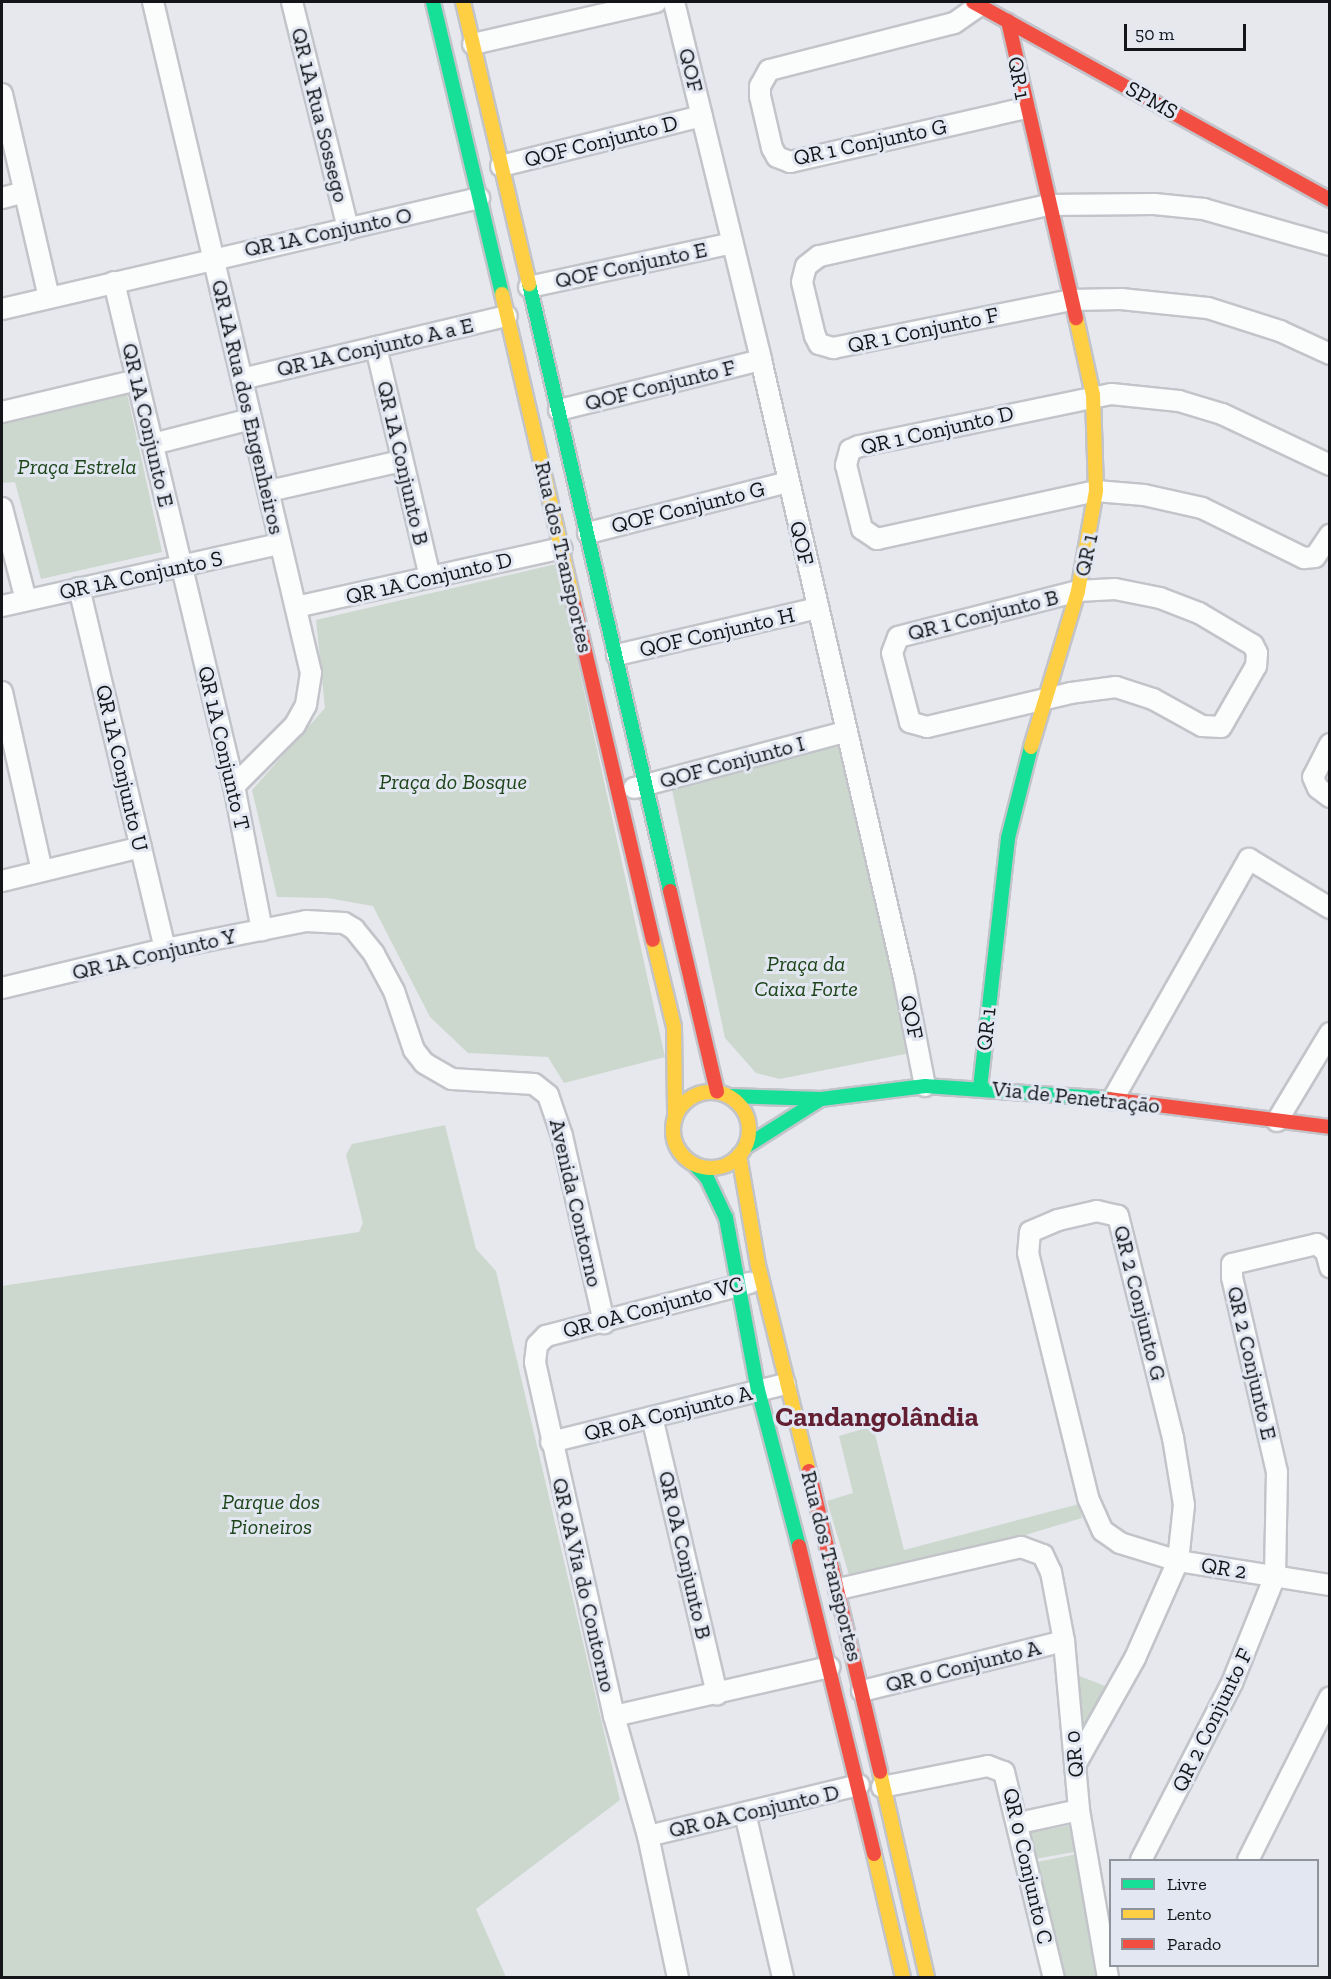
<!DOCTYPE html>
<html>
<head>
<meta charset="utf-8">
<style>
	body { margin:0 }
	#map { position:relative; width:1331px; height:1979px; overflow:hidden; background:#e6e8ee; font-family:"Zilla Slab",serif }
	div>[style] { position:absolute }
	[style*='--x'] { left:calc(var(--x)*1px); top:calc(var(--y)*1px); width:calc(var(--w)*1px); rotate:calc(var(--a)*1deg) }
	.green>* { inset:0; background:#ccd8ce; transform-origin:0 0 }
	.roads { filter:drop-shadow(2px 0 #c2c4c9) drop-shadow(-2px 0 #c2c4c9) drop-shadow(0 2px #c2c4c9) drop-shadow(0 -2px #c2c4c9) }
	.street>* { height:20px; margin:-10px; padding:0 10px; transform-origin:10px; border-radius:10px; background:#fbfcfc }
	.fast>* { height:14px; margin:-7px; padding:0 7px; transform-origin:7px; border-radius:7px; background:#16e098 }
	.slow>* { height:14px; margin:-7px; padding:0 7px; transform-origin:7px; border-radius:7px; background:#ffcf43 }
	.slow>.ring { margin:-7px; padding:0; box-sizing:content-box; background:none; border:14px solid #ffcf43; border-radius:50% }
	.jam>* { height:14px; margin:-7px; padding:0 7px; transform-origin:7px; border-radius:7px; background:#f24e42 }
	span { translate:-50% -50%; white-space:nowrap; text-align:center; line-height:1.15; -webkit-text-stroke:6px #e2e7f2; paint-order:stroke }
	.street-label { font-size:22px; color:#131519 }
	.park-label { font-size:22px; color:#1d4519; font-style:italic }
	.district-label { font-size:28px; color:#631f32; font-weight:700 }
	.frame { position:absolute; inset:0; border:3px solid #131519; pointer-events:none }
	.legend { position:absolute; left:1109px; top:1859px; width:210px; height:108px; box-sizing:border-box; background:#e2e7f2; border:2px solid #8f939b; margin:0; padding:8px 10px; list-style:none; font-size:18px; color:#131519 }
	.legend li { display:flex; align-items:center; gap:12px; height:30px }
	.legend b { width:30px; border:2px solid #8f939b }
	.scale { position:absolute; left:1124px; top:24px; width:122px; height:27px; box-sizing:border-box; border:3px solid #131519; border-top:0; padding-left:8px; font-size:18px; line-height:21px; white-space:nowrap; color:#131519; -webkit-text-stroke:4px #e2e7f2; paint-order:stroke }
</style>
</head>
<body>
<div id="map">
	<div class="green">
		<div style="clip-path:polygon(126px 389px,162px 552px,41px 579px,15px 482px,2px 483px,2px 420px)"></div>
		<div style="clip-path:polygon(556px 564px,665px 1057px,564px 1083px,548px 1057px,468px 1053px,430px 1017px,373px 906px,327px 898px,277px 897px,252px 790px,325px 708px,316px 620px)"></div>
		<div style="clip-path:polygon(840px 730px,920px 1051px,780px 1079px,756px 1073px,725px 1038px,669px 776px)"></div>
		<div style="clip-path:polygon(445px 1125px,476px 1249px,496px 1271px,620px 1800px,476px 1909px,506px 1977px,2px 1977px,2px 1286px,359px 1232px,363px 1223px,346px 1155px,352px 1144px)"></div>
		<div style="clip-path:polygon(873px 1426px,904px 1550px,1079px 1504px,1082px 1518px,912px 1569px,861px 1580px,849px 1575px,827px 1501px,853px 1493px,839px 1436px)"></div>
		<div style="clip-path:polygon(1074px 1674px,1113px 1689px,1078px 1751px)"></div>
		<div style="left:1072px;top:1825px;width:27px;height:47px;rotate:80deg"></div>
		<div style="clip-path:polygon(1077px 1854px,1100px 1977px,1060px 1977px,1032px 1863px)"></div>
	</div>
	<div class="roads">
		<div class="street">
			<div style="--x:153;--y:2;--w:689;--a:76.75"></div>
			<div style="--x:311;--y:673;--w:32;--a:99"></div>
			<div style="--x:306;--y:705;--w:23;--a:119"></div>
			<div style="--x:295;--y:725;--w:86;--a:135"></div>
			<div style="--x:292;--y:2;--w:234;--a:76.1"></div>
			<div style="--x:674;--y:2;--w:368;--a:76.3"></div>
			<div style="--x:761;--y:360;--w:634;--a:76.97"></div>
			<div style="--x:904;--y:978;--w:110;--a:79"></div>
			<div style="--x:980;--y:5;--w:32;--a:145"></div>
			<div style="--x:954;--y:23;--w:191;--a:165.7"></div>
			<div style="--x:769;--y:70;--w:18;--a:119"></div>
			<div style="--x:760;--y:86;--w:10;--a:90"></div>
			<div style="--x:760;--y:96;--w:53;--a:77"></div>
			<div style="--x:772;--y:148;--w:10;--a:61"></div>
			<div style="--x:777;--y:157;--w:14;--a:21"></div>
			<div style="--x:790;--y:162;--w:241;--a:-12.9"></div>
			<div style="--x:473;--y:44;--w:188;--a:-12.9"></div>
			<div style="--x:2;--y:94;--w:209;--a:77"></div>
			<div style="--x:501;--y:166;--w:207;--a:-14"></div>
			<div style="--x:2;--y:198;--w:23;--a:-15"></div>
			<div style="--x:1330;--y:245;--w:131;--a:-164.1"></div>
			<div style="--x:1204;--y:209;--w:50;--a:-174.3"></div>
			<div style="--x:1154;--y:204;--w:106;--a:179.5"></div>
			<div style="--x:1048;--y:205;--w:235;--a:167.4"></div>
			<div style="--x:819;--y:256;--w:16;--a:142"></div>
			<div style="--x:806;--y:266;--w:16;--a:104"></div>
			<div style="--x:802;--y:282;--w:56;--a:76.5"></div>
			<div style="--x:815;--y:336;--w:9;--a:63"></div>
			<div style="--x:819;--y:344;--w:15;--a:16"></div>
			<div style="--x:833;--y:348;--w:243;--a:-11.4"></div>
			<div style="--x:1071;--y:300;--w:50;--a:-1.1"></div>
			<div style="--x:1121;--y:299;--w:87;--a:5.9"></div>
			<div style="--x:1208;--y:308;--w:76;--a:17.7"></div>
			<div style="--x:1280;--y:331;--w:55;--a:24.7"></div>
			<div style="--x:114;--y:282;--w:518;--a:76.61"></div>
			<div style="--x:234;--y:786;--w:147;--a:79"></div>
			<div style="--x:529;--y:287;--w:208;--a:-12.2"></div>
			<div style="--x:2;--y:309;--w:490;--a:-13.1"></div>
			<div style="--x:376;--y:347;--w:236;--a:76.8"></div>
			<div style="--x:242;--y:379;--w:272;--a:-13.4"></div>
			<div style="--x:559;--y:410;--w:208;--a:-13.9"></div>
			<div style="--x:2;--y:412;--w:139;--a:-13.3"></div>
			<div style="--x:153;--y:444;--w:101;--a:-14.3"></div>
			<div style="--x:1330;--y:465;--w:119;--a:-154.7"></div>
			<div style="--x:1222;--y:414;--w:45;--a:-163.2"></div>
			<div style="--x:1179;--y:401;--w:68;--a:-174.1"></div>
			<div style="--x:1111;--y:394;--w:257;--a:168.3"></div>
			<div style="--x:859;--y:446;--w:10;--a:156"></div>
			<div style="--x:850;--y:450;--w:16;--a:105"></div>
			<div style="--x:846;--y:465;--w:66;--a:76"></div>
			<div style="--x:862;--y:529;--w:18;--a:34"></div>
			<div style="--x:877;--y:539;--w:224;--a:-12.4"></div>
			<div style="--x:1096;--y:491;--w:48;--a:4.8"></div>
			<div style="--x:1144;--y:495;--w:59;--a:12.6"></div>
			<div style="--x:1202;--y:508;--w:114;--a:26.1"></div>
			<div style="--x:1304;--y:558;--w:11;--a:-5"></div>
			<div style="--x:1315;--y:557;--w:27;--a:-56"></div>
			<div style="--x:269;--y:491;--w:135;--a:-12.8"></div>
			<div style="--x:2;--y:508;--w:95;--a:75.4"></div>
			<div style="--x:588;--y:533;--w:206;--a:-14.3"></div>
			<div style="--x:79;--y:588;--w:371;--a:76.6"></div>
			<div style="--x:1115;--y:589;--w:46;--a:11.3"></div>
			<div style="--x:1160;--y:598;--w:42;--a:21"></div>
			<div style="--x:1199;--y:613;--w:63;--a:30.7"></div>
			<div style="--x:1253;--y:645;--w:9;--a:63"></div>
			<div style="--x:1257;--y:653;--w:13;--a:94"></div>
			<div style="--x:1256;--y:666;--w:70;--a:119.8"></div>
			<div style="--x:1221;--y:727;--w:19;--a:-177"></div>
			<div style="--x:1202;--y:726;--w:56;--a:-151.1"></div>
			<div style="--x:1153;--y:699;--w:39;--a:-162"></div>
			<div style="--x:1116;--y:687;--w:45;--a:172.4"></div>
			<div style="--x:1071;--y:693;--w:148;--a:166.7"></div>
			<div style="--x:927;--y:727;--w:18;--a:-164"></div>
			<div style="--x:910;--y:722;--w:71;--a:-104.6"></div>
			<div style="--x:892;--y:653;--w:17;--a:-69"></div>
			<div style="--x:898;--y:637;--w:186;--a:-14.3"></div>
			<div style="--x:1078;--y:591;--w:37;--a:-3"></div>
			<div style="--x:2;--y:606;--w:285;--a:-12.6"></div>
			<div style="--x:296;--y:607;--w:272;--a:-12.5"></div>
			<div style="--x:617;--y:655;--w:205;--a:-13.2"></div>
			<div style="--x:2;--y:692;--w:183;--a:77.4"></div>
			<div style="--x:1330;--y:744;--w:37;--a:117"></div>
			<div style="--x:1313;--y:777;--w:12;--a:66"></div>
			<div style="--x:1318;--y:788;--w:15;--a:37"></div>
			<div style="--x:634;--y:788;--w:218;--a:-14.9"></div>
			<div style="--x:2;--y:881;--w:143;--a:-13.7"></div>
			<div style="--x:2;--y:988;--w:168;--a:-13.5"></div>
			<div style="--x:165;--y:949;--w:144;--a:-11.2"></div>
			<div style="--x:306;--y:921;--w:38;--a:3"></div>
			<div style="--x:344;--y:923;--w:12;--a:31"></div>
			<div style="--x:354;--y:929;--w:32;--a:51"></div>
			<div style="--x:374;--y:954;--w:42;--a:61.6"></div>
			<div style="--x:394;--y:991;--w:62;--a:71.3"></div>
			<div style="--x:414;--y:1050;--w:16;--a:52"></div>
			<div style="--x:424;--y:1063;--w:32;--a:30"></div>
			<div style="--x:452;--y:1079;--w:82;--a:3.5"></div>
			<div style="--x:534;--y:1084;--w:18;--a:38"></div>
			<div style="--x:548;--y:1095;--w:43;--a:71.1"></div>
			<div style="--x:562;--y:1136;--w:192;--a:77.3"></div>
			<div style="--x:1113;--y:1099;--w:276;--a:-60.5"></div>
			<div style="--x:1249;--y:859;--w:95;--a:31.2"></div>
			<div style="--x:1277;--y:1121;--w:103;--a:-58.9"></div>
			<div style="--x:652;--y:1417;--w:285;--a:76.8"></div>
			<div style="--x:551;--y:1442;--w:241;--a:-13.9"></div>
			<div style="--x:839;--y:1589;--w:187;--a:-13"></div>
			<div style="--x:1021;--y:1547;--w:23;--a:20"></div>
			<div style="--x:1043;--y:1555;--w:19;--a:65"></div>
			<div style="--x:1051;--y:1572;--w:70;--a:79.3"></div>
			<div style="--x:1064;--y:1641;--w:170;--a:84.9"></div>
			<div style="--x:1079;--y:1810;--w:170;--a:80.2"></div>
			<div style="--x:862;--y:1691;--w:208;--a:-13.9"></div>
			<div style="--x:614;--y:1716;--w:221;--a:-12.8"></div>
			<div style="--x:1075;--y:1765;--w:123;--a:-60.7"></div>
			<div style="--x:1135;--y:1658;--w:106;--a:-66.1"></div>
			<div style="--x:1178;--y:1561;--w:56;--a:-83.9"></div>
			<div style="--x:1184;--y:1505;--w:68;--a:-99.3"></div>
			<div style="--x:1173;--y:1438;--w:229;--a:-103.9"></div>
			<div style="--x:1118;--y:1216;--w:22;--a:-167"></div>
			<div style="--x:1097;--y:1211;--w:40;--a:167"></div>
			<div style="--x:1058;--y:1220;--w:30;--a:157"></div>
			<div style="--x:1030;--y:1232;--w:21;--a:95"></div>
			<div style="--x:1028;--y:1253;--w:252;--a:76.2"></div>
			<div style="--x:1088;--y:1498;--w:36;--a:66"></div>
			<div style="--x:1103;--y:1531;--w:21;--a:35"></div>
			<div style="--x:1120;--y:1543;--w:61;--a:17.2"></div>
			<div style="--x:1178;--y:1561;--w:154;--a:9"></div>
			<div style="--x:882;--y:1787;--w:108;--a:-11.2"></div>
			<div style="--x:988;--y:1766;--w:17;--a:21"></div>
			<div style="--x:1004;--y:1772;--w:212;--a:76.4"></div>
			<div style="--x:745;--y:1813;--w:169;--a:77"></div>
			<div style="--x:1019;--y:1823;--w:61;--a:-12.2"></div>
			<div style="--x:648;--y:1836;--w:217;--a:-13.6"></div>
			<div style="--x:1141;--y:1860;--w:199;--a:-62.8"></div>
			<div style="--x:1232;--y:1683;--w:115;--a:-68.1"></div>
			<div style="--x:1275;--y:1576;--w:104;--a:-88.9"></div>
			<div style="--x:1277;--y:1472;--w:200;--a:-103"></div>
			<div style="--x:1232;--y:1277;--w:13;--a:-90"></div>
			<div style="--x:1232;--y:1264;--w:87;--a:-13.2"></div>
			<div style="--x:1317;--y:1244;--w:12;--a:42"></div>
			<div style="--x:1326;--y:1252;--w:16;--a:75"></div>
			<div style="--x:1248;--y:1860;--w:182;--a:-63.3"></div>
			<div style="--x:678;--y:1978;--w:145;--a:-101.9"></div>
			<div style="--x:648;--y:1836;--w:125;--a:-105.8"></div>
			<div style="--x:614;--y:1716;--w:363;--a:-102.6"></div>
			<div style="--x:535;--y:1362;--w:17;--a:-83"></div>
			<div style="--x:537;--y:1345;--w:13;--a:-45"></div>
			<div style="--x:546;--y:1336;--w:211;--a:-14.6"></div>
		</div>
		<div class="fast">
			<div style="--x:433;--y:2;--w:300;--a:76.7"></div>
			<div style="--x:529;--y:284;--w:623;--a:76.92"></div>
			<div style="--x:980;--y:1088;--w:252;--a:-83.6"></div>
			<div style="--x:1008;--y:838;--w:94;--a:-75.8"></div>
			<div style="--x:729;--y:1096;--w:92;--a:1.9"></div>
			<div style="--x:821;--y:1099;--w:105;--a:-7.1"></div>
			<div style="--x:925;--y:1086;--w:184;--a:4"></div>
			<div style="--x:745;--y:1147;--w:90;--a:-32.3"></div>
			<div style="--x:695;--y:1165;--w:18;--a:47"></div>
			<div style="--x:707;--y:1178;--w:44;--a:64.6"></div>
			<div style="--x:726;--y:1218;--w:175;--a:79.5"></div>
			<div style="--x:758;--y:1390;--w:161;--a:75.3"></div>
		</div>
		<div class="slow">
			<div style="--x:463;--y:2;--w:290;--a:76.8"></div>
			<div style="--x:502;--y:294;--w:318;--a:76.9"></div>
			<div style="--x:1031;--y:747;--w:163;--a:-73.2"></div>
			<div style="--x:1078;--y:591;--w:102;--a:-79.8"></div>
			<div style="--x:1096;--y:491;--w:96;--a:-91.8"></div>
			<div style="--x:1093;--y:395;--w:79;--a:-102.4"></div>
			<div style="--x:653;--y:940;--w:89;--a:76.4"></div>
			<div style="--x:674;--y:1027;--w:88;--a:89.3"></div>
			<div class="ring" style="left:673px;top:1092px;width:62px;height:62px"></div>
			<div style="--x:739;--y:1155;--w:112;--a:80.2"></div>
			<div style="--x:758;--y:1265;--w:212;--a:76.1"></div>
			<div style="--x:880;--y:1772;--w:211;--a:77.1"></div>
			<div style="--x:874;--y:1854;--w:127;--a:76.8"></div>
		</div>
		<div class="jam">
			<div style="--x:973;--y:2;--w:408;--a:29"></div>
			<div style="--x:1008;--y:21;--w:305;--a:77.1"></div>
			<div style="--x:574;--y:604;--w:345;--a:76.8"></div>
			<div style="--x:670;--y:891;--w:206;--a:76.8"></div>
			<div style="--x:1109;--y:1099;--w:223;--a:7.2"></div>
			<div style="--x:809;--y:1471;--w:309;--a:76.7"></div>
			<div style="--x:799;--y:1546;--w:317;--a:76.3"></div>
		</div>
	</div>
	<div class="street-label">
		<span style="left:691px;top:70px;rotate:76deg">QOF</span>
		<span style="left:1019px;top:78px;rotate:79deg">QR 1</span>
		<span style="left:1152px;top:100px;rotate:29deg">SPMS</span>
		<span style="left:320px;top:115px;rotate:76deg">QR 1A Rua Sossego</span>
		<span style="left:601px;top:141px;rotate:-14deg">QOF Conjunto D</span>
		<span style="left:870px;top:142px;rotate:-12deg">QR 1 Conjunto G</span>
		<span style="left:328px;top:232px;rotate:-12deg">QR 1A Conjunto O</span>
		<span style="left:631px;top:265px;rotate:-12deg">QOF Conjunto E</span>
		<span style="left:923px;top:330px;rotate:-12deg">QR 1 Conjunto F</span>
		<span style="left:375px;top:347px;rotate:-13deg">QR 1A Conjunto A a E</span>
		<span style="left:660px;top:385px;rotate:-14deg">QOF Conjunto F</span>
		<span style="left:248px;top:407px;rotate:77deg">QR 1A Rua dos Engenheiros</span>
		<span style="left:148px;top:425px;rotate:77deg">QR 1A Conjunto E</span>
		<span style="left:937px;top:430px;rotate:-13deg">QR 1 Conjunto D</span>
		<span style="left:403px;top:463px;rotate:77deg">QR 1A Conjunto B</span>
		<span style="left:688px;top:507px;rotate:-14deg">QOF Conjunto G</span>
		<span style="left:802px;top:543px;rotate:77deg">QOF</span>
		<span style="left:1086px;top:555px;rotate:-78deg">QR 1</span>
		<span style="left:564px;top:557px;rotate:77deg">Rua dos Transportes</span>
		<span style="left:141px;top:575px;rotate:-12deg">QR 1A Conjunto S</span>
		<span style="left:429px;top:578px;rotate:-13deg">QR 1A Conjunto D</span>
		<span style="left:983px;top:615px;rotate:-14deg">QR 1 Conjunto B</span>
		<span style="left:717px;top:632px;rotate:-13deg">QOF Conjunto H</span>
		<span style="left:224px;top:748px;rotate:77deg">QR 1A Conjunto T</span>
		<span style="left:732px;top:762px;rotate:-15deg">QOF Conjunto I</span>
		<span style="left:122px;top:768px;rotate:77deg">QR 1A Conjunto U</span>
		<span style="left:154px;top:954px;rotate:-13deg">QR 1A Conjunto Y</span>
		<span style="left:912px;top:1017px;rotate:79deg">QOF</span>
		<span style="left:986px;top:1029px;rotate:-84deg">QR 1</span>
		<span style="left:1076px;top:1097px;rotate:6deg">Via de Penetração</span>
		<span style="left:576px;top:1203px;rotate:77deg">Avenida Contorno</span>
		<span style="left:1140px;top:1303px;rotate:76deg">QR 2 Conjunto G</span>
		<span style="left:653px;top:1307px;rotate:-15deg">QR 0A Conjunto VC</span>
		<span style="left:1252px;top:1363px;rotate:77deg">QR 2 Conjunto E</span>
		<span style="left:668px;top:1413px;rotate:-14deg">QR 0A Conjunto A</span>
		<span style="left:685px;top:1555px;rotate:77deg">QR 0A Conjunto B</span>
		<span style="left:832px;top:1566px;rotate:76deg">Rua dos Transportes</span>
		<span style="left:1224px;top:1568px;rotate:9deg">QR 2</span>
		<span style="left:584px;top:1585px;rotate:77deg">QR 0A Via do Contorno</span>
		<span style="left:963px;top:1666px;rotate:-14deg">QR 0 Conjunto A</span>
		<span style="left:1212px;top:1720px;rotate:-64deg">QR 2 Conjunto F</span>
		<span style="left:1074px;top:1754px;rotate:-95deg">QR 0</span>
		<span style="left:754px;top:1811px;rotate:-13deg">QR 0A Conjunto D</span>
		<span style="left:1028px;top:1866px;rotate:77deg">QR 0 Conjunto C</span>
	</div>
	<div class="park-label">
		<span style="left:77px;top:467px">Praça Estrela</span>
		<span style="left:453px;top:782px">Praça do Bosque</span>
		<span style="left:806px;top:976px">Praça da<br>Caixa Forte</span>
		<span style="left:271px;top:1514px">Parque dos<br>Pioneiros</span>
	</div>
	<div class="district-label">
		<span style="left:877px;top:1417px">Candangolândia</span>
	</div>
	<div class="frame"></div>
	<ul class="legend">
	<li><b style="height:8px;background:#16e098"></b>Livre</li>
	<li><b style="height:8px;background:#ffcf43"></b>Lento</li>
	<li><b style="height:8px;background:#f24e42"></b>Parado</li>
	</ul>
	<div class="scale">50 m</div>
</div>
</body>
</html>
